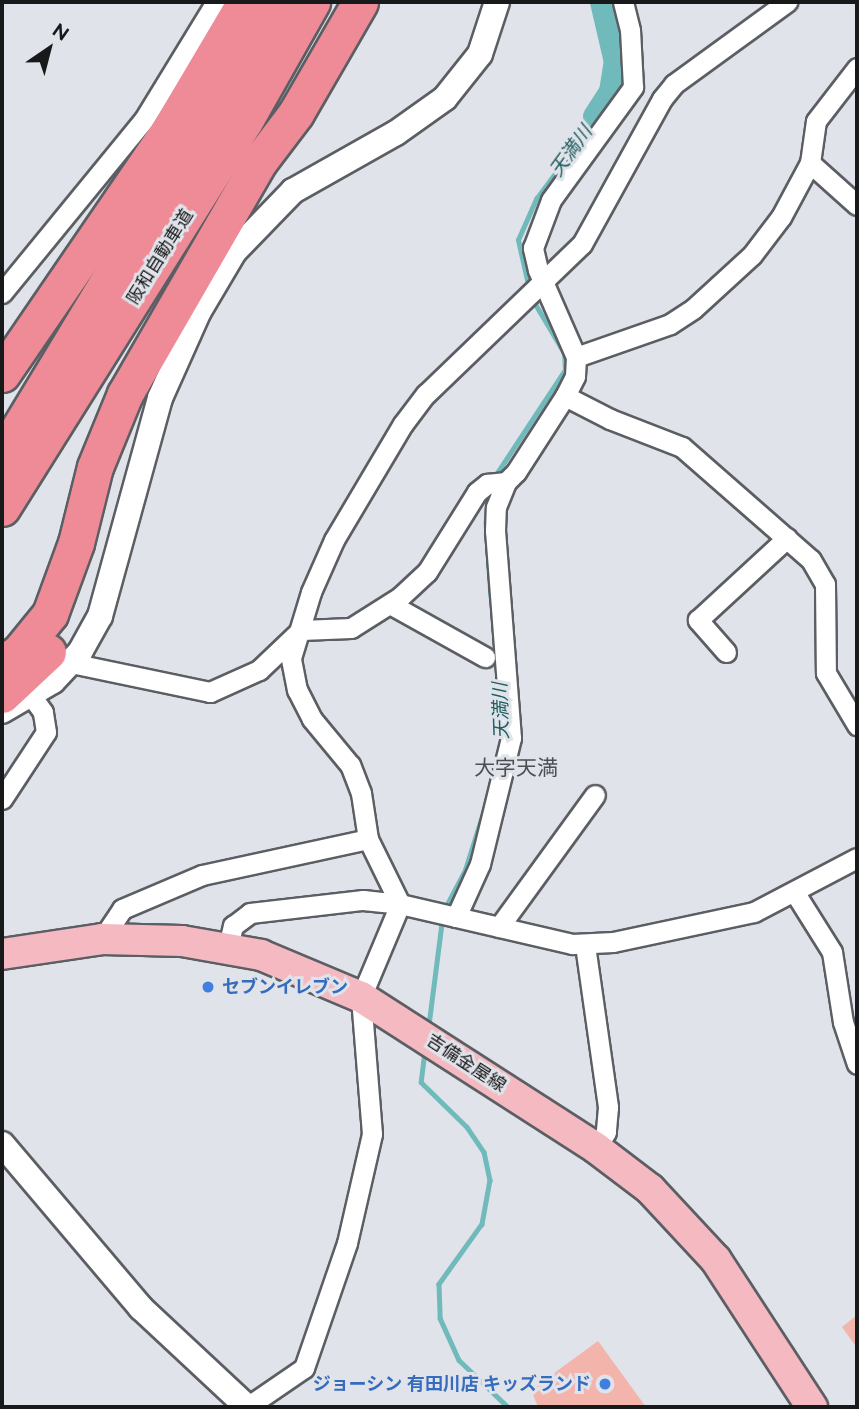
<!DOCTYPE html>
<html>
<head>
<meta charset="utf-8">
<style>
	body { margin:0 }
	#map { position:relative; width:859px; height:1409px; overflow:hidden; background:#e0e3e9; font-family:Raleway,"Noto Sans JP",sans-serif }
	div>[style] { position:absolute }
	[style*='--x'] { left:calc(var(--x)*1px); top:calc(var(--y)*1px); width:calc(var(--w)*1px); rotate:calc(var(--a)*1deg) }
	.stream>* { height:4.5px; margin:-2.25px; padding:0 2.25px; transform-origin:2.25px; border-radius:2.25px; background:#70babc }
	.river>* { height:28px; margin:-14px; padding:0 14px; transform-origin:14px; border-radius:14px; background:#70babc }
	.building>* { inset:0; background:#f3b4ac }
	.roads { filter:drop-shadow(2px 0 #5b5e63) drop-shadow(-2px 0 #5b5e63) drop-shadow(0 2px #5b5e63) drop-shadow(0 -2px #5b5e63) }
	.minor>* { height:19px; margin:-9.5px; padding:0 9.5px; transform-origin:9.5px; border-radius:9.5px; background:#fff }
	.tertiary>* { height:24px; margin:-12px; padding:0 12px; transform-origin:12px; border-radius:12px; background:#fff }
	.primary>* { height:30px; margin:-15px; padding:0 15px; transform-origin:15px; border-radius:15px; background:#f5b9c1 }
	.motorway>* { height:35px; margin:-17.5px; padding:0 17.5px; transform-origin:17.5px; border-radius:17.5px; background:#ee8b97 }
	.dots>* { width:19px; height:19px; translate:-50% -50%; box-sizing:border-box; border:4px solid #e0e3e9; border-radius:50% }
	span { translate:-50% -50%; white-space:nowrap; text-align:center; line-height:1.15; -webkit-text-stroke:6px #e0e3e9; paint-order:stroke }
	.street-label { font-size:18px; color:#18191b }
	.shop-label { font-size:18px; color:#366cbe; font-weight:700 }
	.left { translate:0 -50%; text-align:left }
	.right { translate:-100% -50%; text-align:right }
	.water-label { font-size:19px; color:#205e60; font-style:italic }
	.quarter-label { font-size:21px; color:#4c4f54 }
	.frame { position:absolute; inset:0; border:4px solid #18191b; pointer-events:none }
	.north { position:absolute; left:14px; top:14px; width:70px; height:70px; -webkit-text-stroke:5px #e0e3e9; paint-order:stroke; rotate:35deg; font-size:19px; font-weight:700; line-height:28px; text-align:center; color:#18191b }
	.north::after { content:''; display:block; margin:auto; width:24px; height:32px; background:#18191b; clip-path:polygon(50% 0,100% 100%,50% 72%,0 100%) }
</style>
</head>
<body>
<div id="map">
	<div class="stream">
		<div style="--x:529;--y:289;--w:50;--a:-102.7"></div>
		<div style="--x:518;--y:240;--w:45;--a:-66.3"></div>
		<div style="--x:536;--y:199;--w:102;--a:-53.4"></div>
		<div style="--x:495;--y:476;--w:127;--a:-56.6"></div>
		<div style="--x:565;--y:370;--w:17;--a:-93"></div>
		<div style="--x:564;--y:353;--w:61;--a:-120.8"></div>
		<div style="--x:486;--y:522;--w:75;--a:86.2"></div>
		<div style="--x:445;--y:908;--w:43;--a:-62.2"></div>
		<div style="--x:465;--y:870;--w:57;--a:-72.5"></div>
		<div style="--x:428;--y:1029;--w:110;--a:-82.7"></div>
		<div style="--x:425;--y:1051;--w:31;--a:97"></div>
		<div style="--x:421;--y:1082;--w:64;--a:44.4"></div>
		<div style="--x:467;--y:1127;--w:30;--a:56"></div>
		<div style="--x:484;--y:1152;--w:29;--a:78"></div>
		<div style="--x:490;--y:1180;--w:45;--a:100.3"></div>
		<div style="--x:482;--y:1224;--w:74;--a:125.6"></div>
		<div style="--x:439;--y:1284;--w:34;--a:88"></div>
		<div style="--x:440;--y:1318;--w:46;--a:65.7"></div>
		<div style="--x:459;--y:1360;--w:68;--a:43.8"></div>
	</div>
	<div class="river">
		<div style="--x:597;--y:117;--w:30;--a:-57"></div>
		<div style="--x:613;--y:92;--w:30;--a:-81"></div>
		<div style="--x:618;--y:62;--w:62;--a:-103.1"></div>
	</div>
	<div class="building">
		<div style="clip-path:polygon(857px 1315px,857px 1348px,842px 1327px)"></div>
		<div style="clip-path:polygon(598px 1341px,646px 1407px,538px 1407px,531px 1390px)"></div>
	</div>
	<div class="roads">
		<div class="minor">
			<div style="--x:810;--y:163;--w:63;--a:41.8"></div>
			<div style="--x:2;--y:293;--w:222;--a:-50.7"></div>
			<div style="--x:143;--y:121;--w:140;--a:-58.5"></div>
			<div style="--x:576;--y:357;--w:95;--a:-113.6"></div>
			<div style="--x:538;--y:270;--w:23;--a:-103"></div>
			<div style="--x:533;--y:248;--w:51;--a:-69.4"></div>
			<div style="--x:551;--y:200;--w:140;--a:-54"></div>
			<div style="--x:633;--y:87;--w:57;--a:-93"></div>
			<div style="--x:630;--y:30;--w:29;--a:-104"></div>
			<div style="--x:565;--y:396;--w:51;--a:27.1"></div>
			<div style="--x:610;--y:419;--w:77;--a:21.3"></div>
			<div style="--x:682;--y:447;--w:171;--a:41.2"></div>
			<div style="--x:811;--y:560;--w:28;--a:60"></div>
			<div style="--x:825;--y:584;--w:89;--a:89.4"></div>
			<div style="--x:826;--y:673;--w:61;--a:59.2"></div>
			<div style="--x:390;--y:604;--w:109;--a:29.2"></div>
			<div style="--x:726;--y:652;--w:43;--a:-131.2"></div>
			<div style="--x:698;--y:620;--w:121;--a:-42.7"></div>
			<div style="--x:71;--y:663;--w:142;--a:11.8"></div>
			<div style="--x:210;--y:692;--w:54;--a:-24.2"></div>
			<div style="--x:259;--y:670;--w:58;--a:-43.6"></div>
			<div style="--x:301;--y:630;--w:50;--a:-2.3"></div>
			<div style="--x:351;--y:628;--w:58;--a:-32.3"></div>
			<div style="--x:400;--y:597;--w:37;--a:-43"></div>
			<div style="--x:427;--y:572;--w:94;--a:-58"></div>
			<div style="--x:477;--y:492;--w:13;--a:-39"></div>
			<div style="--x:487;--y:484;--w:19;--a:-6"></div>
			<div style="--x:506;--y:482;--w:14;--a:-45"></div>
			<div style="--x:516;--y:472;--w:90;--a:-57.2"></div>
			<div style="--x:565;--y:396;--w:22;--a:-63"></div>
			<div style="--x:575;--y:376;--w:19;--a:-87"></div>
			<div style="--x:576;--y:357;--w:100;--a:-19.3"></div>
			<div style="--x:670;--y:324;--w:27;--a:-33"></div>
			<div style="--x:693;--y:309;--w:80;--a:-42.5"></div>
			<div style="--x:752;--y:255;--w:48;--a:-52.7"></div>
			<div style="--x:781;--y:217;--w:61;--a:-61.8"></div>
			<div style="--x:810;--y:163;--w:42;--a:-81.9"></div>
			<div style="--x:816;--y:121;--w:67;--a:-52.3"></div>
			<div style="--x:2;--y:799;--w:80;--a:-56.7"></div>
			<div style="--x:46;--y:732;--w:20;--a:-99"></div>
			<div style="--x:43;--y:712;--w:19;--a:-126"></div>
			<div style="--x:795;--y:893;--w:70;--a:57.9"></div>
			<div style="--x:832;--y:952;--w:71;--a:81.1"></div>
			<div style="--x:843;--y:1022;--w:44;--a:71.6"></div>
			<div style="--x:456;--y:917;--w:58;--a:-65.6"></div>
			<div style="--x:480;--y:864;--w:130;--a:-76.2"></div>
			<div style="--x:511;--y:738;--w:208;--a:-94.4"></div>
			<div style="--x:495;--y:531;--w:24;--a:-88"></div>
			<div style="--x:496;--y:507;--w:27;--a:-68"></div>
			<div style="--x:499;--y:927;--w:163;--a:-54"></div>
			<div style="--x:102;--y:939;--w:36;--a:-56"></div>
			<div style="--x:122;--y:909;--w:87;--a:-23"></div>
			<div style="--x:202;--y:875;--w:170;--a:-12.2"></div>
			<div style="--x:585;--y:945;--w:164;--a:81.9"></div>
			<div style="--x:608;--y:1107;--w:25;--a:95"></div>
			<div style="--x:606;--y:1132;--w:19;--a:122"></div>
			<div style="--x:228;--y:947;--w:22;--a:-77"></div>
			<div style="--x:233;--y:926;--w:21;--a:-37"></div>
			<div style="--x:250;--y:913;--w:114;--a:-6.6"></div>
			<div style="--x:363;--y:900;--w:37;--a:6"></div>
			<div style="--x:400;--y:904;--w:177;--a:13.1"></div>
			<div style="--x:572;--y:944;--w:41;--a:-2.8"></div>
			<div style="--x:613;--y:942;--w:144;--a:-12"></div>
			<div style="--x:754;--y:912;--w:116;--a:-27.7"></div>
			<div style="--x:247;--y:1407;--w:69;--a:-34.4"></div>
			<div style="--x:304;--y:1368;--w:132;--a:-71"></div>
			<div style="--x:347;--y:1243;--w:112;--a:-77.1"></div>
			<div style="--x:372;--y:1134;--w:137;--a:-94.6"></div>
			<div style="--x:361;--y:997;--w:101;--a:-67.2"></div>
			<div style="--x:400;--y:904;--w:72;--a:-116.2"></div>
			<div style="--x:368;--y:839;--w:47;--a:-98.7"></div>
			<div style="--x:361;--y:793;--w:30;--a:-111"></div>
			<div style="--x:350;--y:765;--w:60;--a:-129.6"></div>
			<div style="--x:312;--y:719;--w:33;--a:-117"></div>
			<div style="--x:297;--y:690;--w:33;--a:-101"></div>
			<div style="--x:291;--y:658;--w:69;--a:-73.1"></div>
			<div style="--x:311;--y:592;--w:57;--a:-66.1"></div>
			<div style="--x:334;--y:540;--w:135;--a:-59.3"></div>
			<div style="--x:403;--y:424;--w:38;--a:-53"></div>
			<div style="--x:426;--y:394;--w:216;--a:-43.9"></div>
			<div style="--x:582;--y:244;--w:166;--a:-61.1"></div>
			<div style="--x:662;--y:99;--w:19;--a:-51"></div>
			<div style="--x:674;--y:84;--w:140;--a:-36"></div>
		</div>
		<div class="tertiary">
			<div style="--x:2;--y:711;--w:59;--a:-30.5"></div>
			<div style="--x:53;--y:681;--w:40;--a:-47"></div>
			<div style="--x:80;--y:652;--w:41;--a:-60.9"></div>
			<div style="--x:100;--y:616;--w:226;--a:-74.6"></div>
			<div style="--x:160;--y:398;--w:95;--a:-65.9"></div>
			<div style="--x:199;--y:311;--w:69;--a:-59.3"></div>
			<div style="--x:234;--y:252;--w:85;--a:-46"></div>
			<div style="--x:293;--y:191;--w:118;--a:-29.4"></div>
			<div style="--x:396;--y:133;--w:60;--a:-35.5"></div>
			<div style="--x:445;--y:98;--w:56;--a:-51.5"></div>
			<div style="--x:480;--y:54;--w:55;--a:-71.9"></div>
			<div style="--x:2;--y:1144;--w:215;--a:49.7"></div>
			<div style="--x:141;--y:1308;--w:145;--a:43"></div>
		</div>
		<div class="primary">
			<div style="--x:2;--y:954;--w:101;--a:-8.5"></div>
			<div style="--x:102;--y:939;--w:80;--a:1.4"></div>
			<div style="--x:182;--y:941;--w:80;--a:10"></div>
			<div style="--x:261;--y:955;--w:108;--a:22.8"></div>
			<div style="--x:361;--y:997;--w:279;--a:32.7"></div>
			<div style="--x:596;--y:1148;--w:68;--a:37.2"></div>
			<div style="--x:650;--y:1189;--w:97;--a:47.1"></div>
			<div style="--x:716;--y:1260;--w:176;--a:56.9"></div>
		</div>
		<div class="motorway">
			<div style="--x:2;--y:374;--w:293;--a:-55.6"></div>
			<div style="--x:168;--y:132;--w:151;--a:-59.4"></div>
			<div style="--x:2;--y:456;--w:531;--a:-58.8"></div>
			<div style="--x:2;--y:508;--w:457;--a:-57.9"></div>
			<div style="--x:245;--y:121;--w:137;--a:-60.6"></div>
			<div style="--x:2;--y:664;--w:21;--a:-35"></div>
			<div style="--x:19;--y:652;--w:49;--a:-50.8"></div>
			<div style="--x:50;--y:614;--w:76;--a:-69.9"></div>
			<div style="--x:76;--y:543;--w:78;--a:-76"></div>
			<div style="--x:95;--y:467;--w:79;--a:-67.7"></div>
			<div style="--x:125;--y:394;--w:268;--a:-60"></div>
			<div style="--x:259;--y:162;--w:61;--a:-52.9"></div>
			<div style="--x:296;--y:113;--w:128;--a:-60"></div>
			<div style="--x:2;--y:695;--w:63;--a:-43.1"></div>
		</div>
	</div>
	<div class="dots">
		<div style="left:208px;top:987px;background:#3f7fe0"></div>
		<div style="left:605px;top:1384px;background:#3f7fe0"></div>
	</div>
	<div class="street-label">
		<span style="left:160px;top:257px;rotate:-58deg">阪和自動車道</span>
		<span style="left:466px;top:1063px;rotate:33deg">吉備金屋線</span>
	</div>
	<div class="shop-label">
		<span class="left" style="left:222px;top:987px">セブンイレブン</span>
		<span class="right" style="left:591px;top:1384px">ジョーシン 有田川店 キッズランド</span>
	</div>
	<div class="water-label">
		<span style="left:571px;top:151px;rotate:-54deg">天満川</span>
		<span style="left:501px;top:711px;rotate:-92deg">天満川</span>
	</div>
	<div class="quarter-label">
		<span style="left:516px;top:768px">大字天満</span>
	</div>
	<div class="frame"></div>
	<div class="north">N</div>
</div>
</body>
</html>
